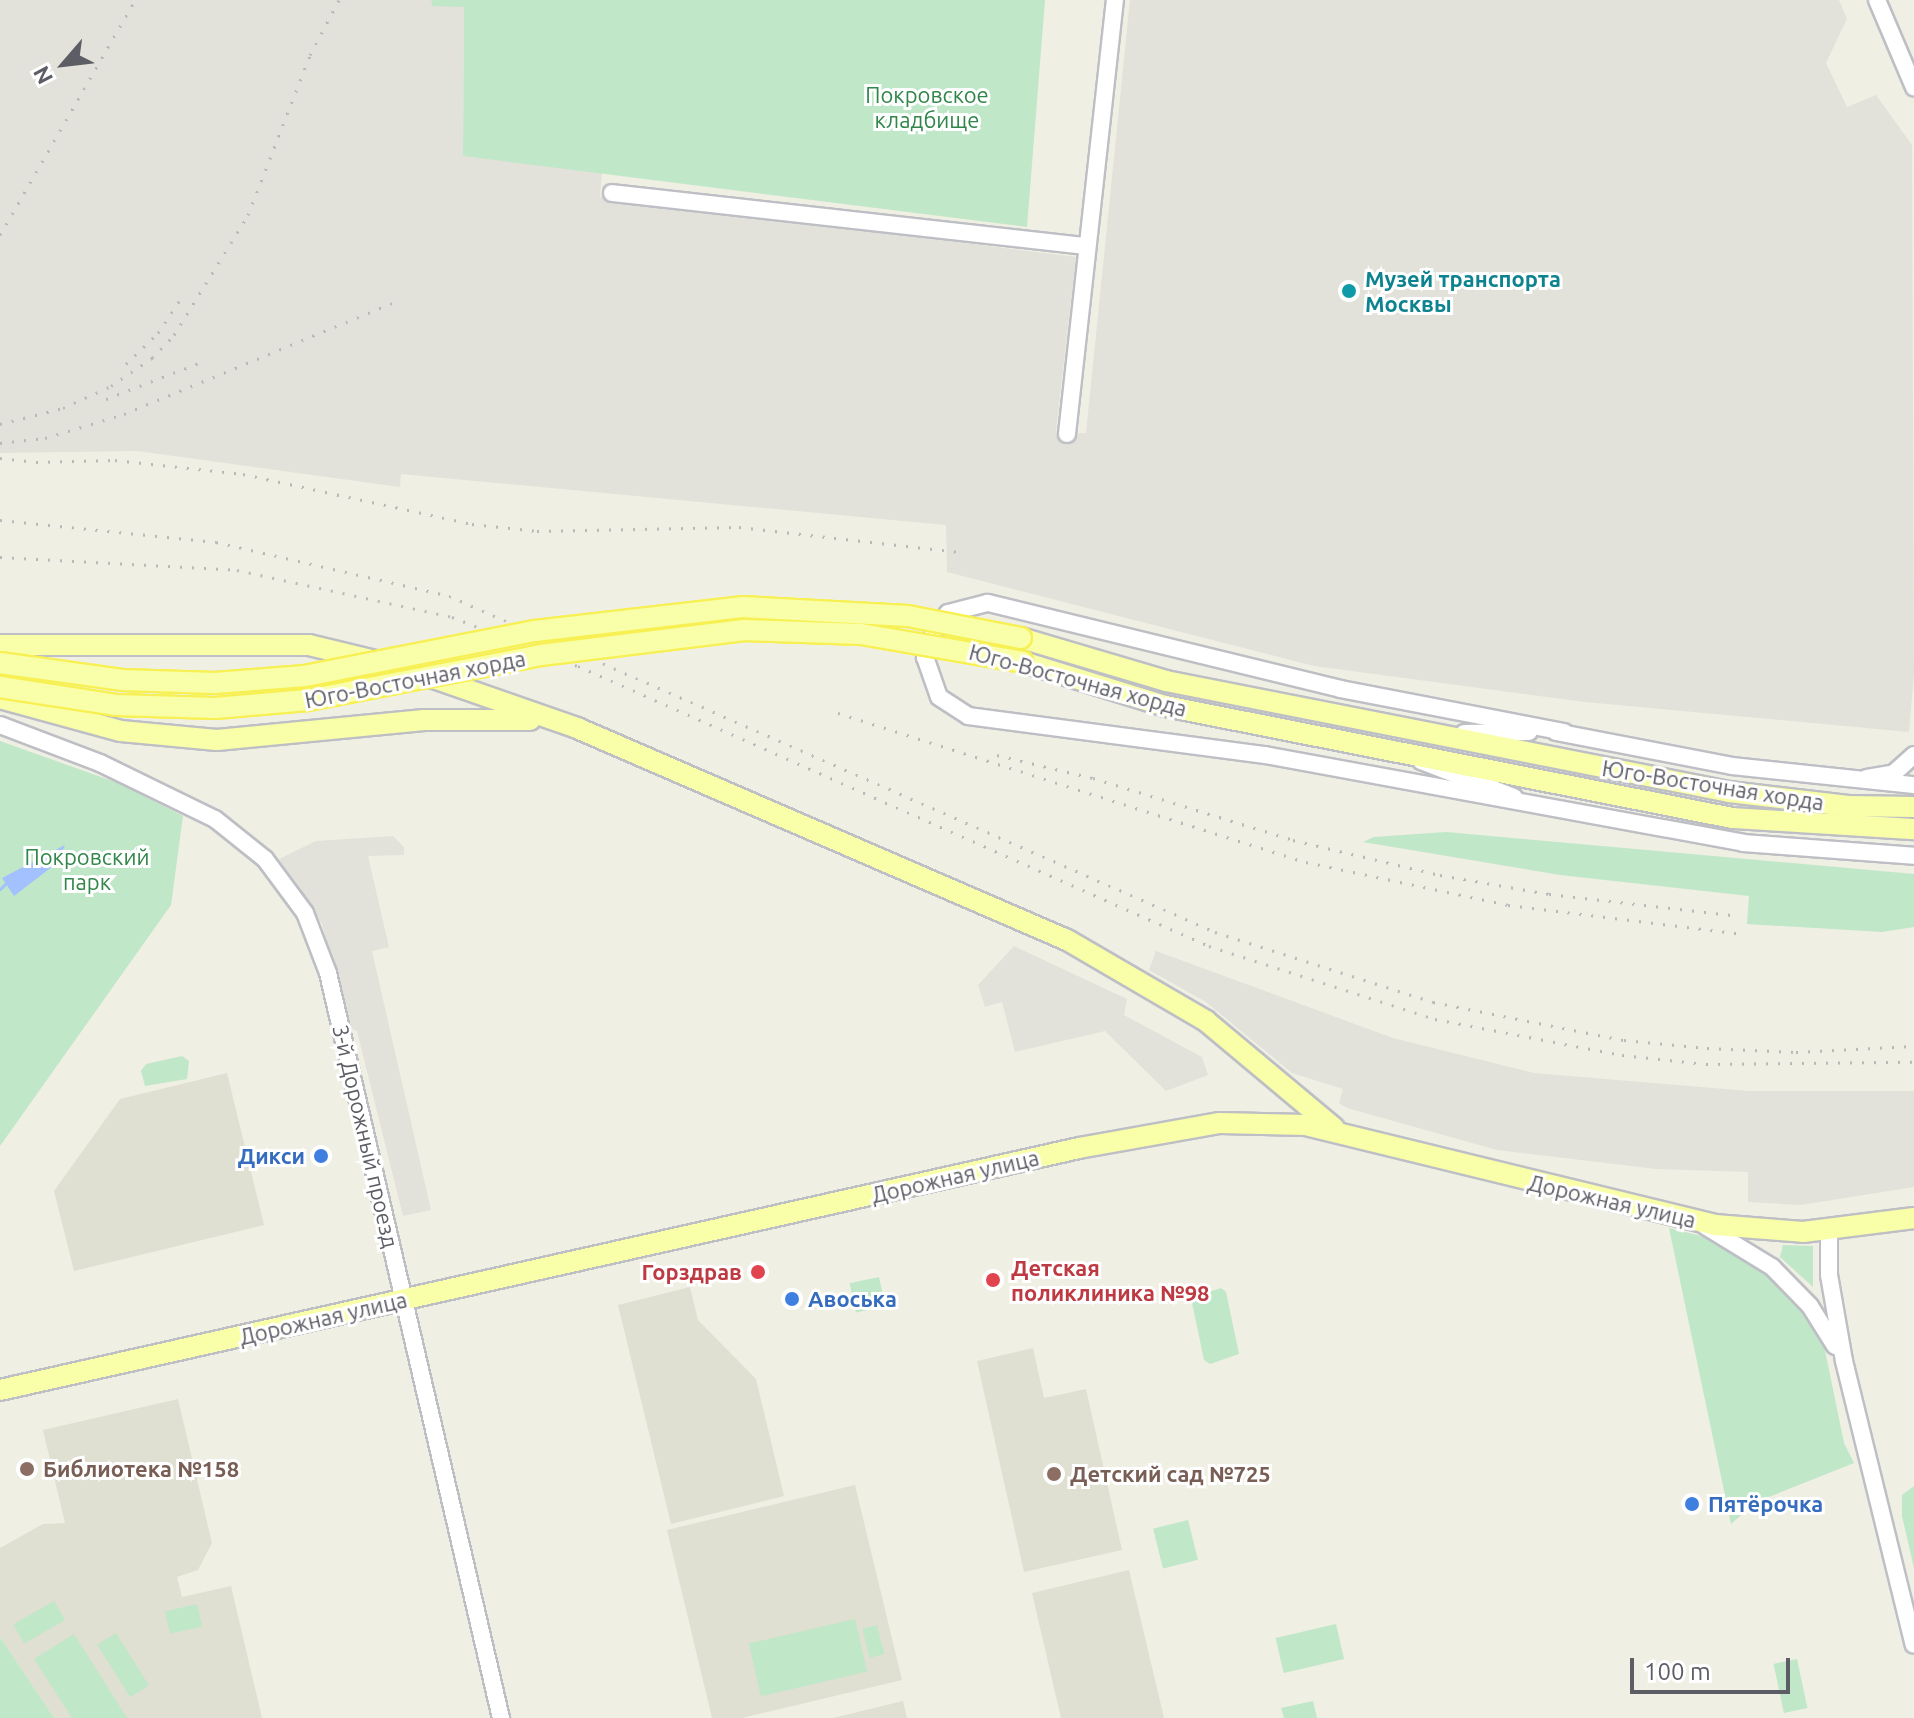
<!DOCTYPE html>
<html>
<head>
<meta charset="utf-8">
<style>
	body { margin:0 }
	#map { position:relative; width:1914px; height:1718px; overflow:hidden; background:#efefe3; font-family:Ubuntu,sans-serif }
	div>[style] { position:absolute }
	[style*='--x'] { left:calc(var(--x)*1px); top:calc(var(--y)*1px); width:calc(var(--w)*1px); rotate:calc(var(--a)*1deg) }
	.industrial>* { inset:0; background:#e2e2db }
	.education>* { inset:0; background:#dfdfd2 }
	.green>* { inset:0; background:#bfe7c8; transform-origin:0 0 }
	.water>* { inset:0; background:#a3c1ff }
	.stream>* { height:3px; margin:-1.5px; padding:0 1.5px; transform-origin:1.5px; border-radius:1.5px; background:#a3c1ff }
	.roads { filter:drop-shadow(2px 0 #bebfc5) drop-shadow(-2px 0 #bebfc5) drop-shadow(0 2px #bebfc5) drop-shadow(0 -2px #bebfc5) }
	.minor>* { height:16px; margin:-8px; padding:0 8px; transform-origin:8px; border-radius:8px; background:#fff }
	.major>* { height:20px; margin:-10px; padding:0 10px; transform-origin:10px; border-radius:10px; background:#f9ffa8 }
	.rail>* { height:3px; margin-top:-1.5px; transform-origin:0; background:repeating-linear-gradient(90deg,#b9b9ba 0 2px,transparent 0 12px) }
	.bridges { filter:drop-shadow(2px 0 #f7f054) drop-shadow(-2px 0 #f7f054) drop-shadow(0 2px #f7f054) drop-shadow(0 -2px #f7f054) }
	.major-bridge>* { height:20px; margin:-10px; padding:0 10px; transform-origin:10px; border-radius:10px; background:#f9ffa8 }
	.dots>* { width:22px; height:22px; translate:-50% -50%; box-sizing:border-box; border:4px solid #fff; border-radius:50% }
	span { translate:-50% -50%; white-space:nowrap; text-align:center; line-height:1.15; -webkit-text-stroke:6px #fff; paint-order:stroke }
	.park-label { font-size:22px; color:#318649 }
	.culture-label { font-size:22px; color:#0d838f; font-weight:700 }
	.left { translate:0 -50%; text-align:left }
	.street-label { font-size:22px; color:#5c5d65 }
	.shop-label { font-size:22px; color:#366cbe; font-weight:700 }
	.right { translate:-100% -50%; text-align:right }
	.health-label { font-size:22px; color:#be3a42; font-weight:700 }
	.education-label { font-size:22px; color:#785e54; font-weight:700 }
	.north { position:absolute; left:24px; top:24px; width:80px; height:80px; -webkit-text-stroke:6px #fff; paint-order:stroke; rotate:242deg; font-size:22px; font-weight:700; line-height:32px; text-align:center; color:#5c5d65 }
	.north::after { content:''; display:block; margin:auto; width:28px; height:36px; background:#5c5d65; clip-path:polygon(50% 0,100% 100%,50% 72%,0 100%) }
	.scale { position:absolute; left:1630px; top:1658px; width:160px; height:36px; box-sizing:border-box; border:4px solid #5c5d65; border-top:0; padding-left:10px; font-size:24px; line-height:28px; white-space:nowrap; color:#5c5d65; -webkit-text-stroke:6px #fff; paint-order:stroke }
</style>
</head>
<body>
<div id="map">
	<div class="industrial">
		<div style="clip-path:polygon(0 0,431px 0,432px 6px,464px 6px,463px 156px,602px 172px,600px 197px,1076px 257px,1056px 431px,1067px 434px,1086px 433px,1130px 0,1839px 0,1847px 19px,1826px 63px,1847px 107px,1876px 95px,1912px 145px,1914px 673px,1909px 732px,1585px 702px,1314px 666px,947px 572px,946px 525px,401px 474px,400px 487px,137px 451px,0 453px)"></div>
		<div style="clip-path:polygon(393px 836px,404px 847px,404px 855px,368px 856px,389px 947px,372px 951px,431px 1210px,403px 1216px,357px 1031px,349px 1027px,322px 924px,279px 859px,316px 841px)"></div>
		<div style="clip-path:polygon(1014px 946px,1127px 999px,1124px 1015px,1202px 1057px,1208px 1075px,1166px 1091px,1105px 1031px,1015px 1052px,1002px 1002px,985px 1007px,978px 985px)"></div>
		<div style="clip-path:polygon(1156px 951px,1393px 1038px,1534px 1073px,1749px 1091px,1914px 1091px,1914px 1187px,1801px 1205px,1748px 1202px,1748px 1172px,1656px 1169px,1497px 1150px,1347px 1108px,1339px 1103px,1343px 1089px,1292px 1073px,1206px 1002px,1149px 970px)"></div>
	</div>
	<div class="education">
		<div style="clip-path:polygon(227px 1073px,264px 1225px,74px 1271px,54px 1191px,120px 1099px)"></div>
		<div style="clip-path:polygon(690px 1287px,698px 1320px,756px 1379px,784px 1496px,671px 1524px,618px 1305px)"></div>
		<div style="clip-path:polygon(1033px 1348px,1044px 1398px,1086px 1389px,1122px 1550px,1024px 1572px,977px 1361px)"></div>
		<div style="clip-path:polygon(178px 1399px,212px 1543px,198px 1570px,177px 1577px,182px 1597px,231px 1586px,262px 1718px,54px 1718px,0 1637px,0 1548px,43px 1524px,65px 1523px,43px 1430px)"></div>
		<div style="clip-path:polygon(855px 1485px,902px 1680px,742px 1718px,712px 1718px,667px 1530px)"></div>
		<div style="clip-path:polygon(1129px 1570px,1164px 1718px,1061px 1718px,1032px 1593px)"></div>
		<div style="clip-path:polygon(903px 1701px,907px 1718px,833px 1718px)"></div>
	</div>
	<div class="green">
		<div style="clip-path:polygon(431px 0,1045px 0,1027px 227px,463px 156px,464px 7px,432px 6px)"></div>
		<div style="clip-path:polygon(0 741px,118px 783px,183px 816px,171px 905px,0 1146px)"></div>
		<div style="clip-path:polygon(1446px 832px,1914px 874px,1914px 927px,1882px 932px,1747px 924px,1749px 896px,1560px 875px,1363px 842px,1374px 837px)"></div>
		<div style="clip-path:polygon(182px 1056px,189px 1061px,187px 1079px,145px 1086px,141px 1071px,146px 1064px)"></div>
		<div style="clip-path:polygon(1669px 1228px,1709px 1238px,1759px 1265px,1821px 1331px,1844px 1443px,1854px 1463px,1756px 1502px,1731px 1524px)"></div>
		<div style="clip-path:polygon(1783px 1245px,1813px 1246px,1813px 1287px,1780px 1257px)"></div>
		<div style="left:879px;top:1277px;width:30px;height:30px;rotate:78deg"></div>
		<div style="clip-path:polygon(1221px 1288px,1226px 1292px,1239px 1354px,1210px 1364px,1204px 1360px,1191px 1298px)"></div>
		<div style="clip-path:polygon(1914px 1486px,1914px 1568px,1902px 1516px,1902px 1495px)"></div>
		<div style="left:1188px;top:1520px;width:41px;height:36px;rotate:76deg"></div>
		<div style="left:54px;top:1601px;width:22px;height:47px;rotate:60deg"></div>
		<div style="left:197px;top:1604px;width:23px;height:33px;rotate:77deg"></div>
		<div style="left:855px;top:1619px;width:54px;height:109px;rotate:77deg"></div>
		<div style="left:1336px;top:1624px;width:36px;height:62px;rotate:77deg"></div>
		<div style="left:877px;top:1625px;width:30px;height:15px;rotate:76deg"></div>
		<div style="left:116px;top:1633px;width:62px;height:22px;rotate:58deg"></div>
		<div style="clip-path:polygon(74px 1634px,127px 1718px,72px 1718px,34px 1659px)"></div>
		<div style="clip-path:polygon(0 1637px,54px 1718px,0 1718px)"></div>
		<div style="left:1797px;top:1659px;width:50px;height:24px;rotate:78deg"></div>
		<div style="clip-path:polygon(1313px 1701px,1317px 1718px,1284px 1718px,1281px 1708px)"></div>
	</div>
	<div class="water">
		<div style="clip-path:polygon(65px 845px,57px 863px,14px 896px,2px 878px)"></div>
	</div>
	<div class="stream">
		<div style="--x:0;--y:889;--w:8;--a:-45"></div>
	</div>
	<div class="roads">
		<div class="minor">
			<div style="--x:1877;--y:0;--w:95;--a:67"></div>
			<div style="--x:612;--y:193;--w:478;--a:6.4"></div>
			<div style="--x:1067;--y:434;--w:437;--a:-83.7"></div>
			<div style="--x:0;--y:725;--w:107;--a:20.8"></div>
			<div style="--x:100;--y:763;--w:128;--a:26"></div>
			<div style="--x:215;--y:819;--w:64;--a:38.7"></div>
			<div style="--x:265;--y:859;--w:67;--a:53.5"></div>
			<div style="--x:305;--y:913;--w:64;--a:69"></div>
			<div style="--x:328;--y:973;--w:765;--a:76.93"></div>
			<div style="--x:1556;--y:732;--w:179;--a:10.9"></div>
			<div style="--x:1732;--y:766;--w:183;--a:6"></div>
			<div style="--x:1564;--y:732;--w:227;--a:-169.1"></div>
			<div style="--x:1341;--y:689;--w:364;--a:-166.3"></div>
			<div style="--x:987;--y:603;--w:40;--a:165.6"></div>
			<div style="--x:948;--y:613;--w:24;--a:126"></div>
			<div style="--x:934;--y:632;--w:27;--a:110"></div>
			<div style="--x:925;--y:657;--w:42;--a:70.7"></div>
			<div style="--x:939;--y:697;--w:35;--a:33"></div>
			<div style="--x:968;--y:716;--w:300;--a:7.5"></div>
			<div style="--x:1265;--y:755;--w:486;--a:10.4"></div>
			<div style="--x:1743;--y:843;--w:171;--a:4.3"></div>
			<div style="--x:1464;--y:733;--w:65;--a:-0.9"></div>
			<div style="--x:1421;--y:761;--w:100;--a:21.2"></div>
			<div style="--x:1867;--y:778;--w:27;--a:-10"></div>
			<div style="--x:1894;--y:773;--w:27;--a:-42"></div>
			<div style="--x:1705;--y:1226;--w:79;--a:31.5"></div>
			<div style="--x:1772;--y:1267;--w:54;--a:45.7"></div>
			<div style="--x:1810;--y:1306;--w:47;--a:58"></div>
			<div style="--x:1829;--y:1231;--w:44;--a:90"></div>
			<div style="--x:1829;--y:1275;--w:87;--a:80.1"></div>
			<div style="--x:1844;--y:1361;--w:292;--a:76.2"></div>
		</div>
		<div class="major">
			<div style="--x:1021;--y:638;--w:151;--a:16.5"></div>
			<div style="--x:1166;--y:681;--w:574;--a:11.15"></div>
			<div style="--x:1729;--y:792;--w:120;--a:6.7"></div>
			<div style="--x:1848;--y:806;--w:66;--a:0.9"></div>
			<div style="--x:0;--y:645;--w:309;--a:0"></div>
			<div style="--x:309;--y:645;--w:99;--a:13.5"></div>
			<div style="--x:405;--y:668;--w:182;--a:19.2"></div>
			<div style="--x:577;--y:728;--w:534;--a:23.4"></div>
			<div style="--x:1067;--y:940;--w:161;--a:30.2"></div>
			<div style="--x:1206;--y:1021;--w:167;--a:39.9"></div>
			<div style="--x:1023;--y:662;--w:149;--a:17.2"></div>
			<div style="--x:1165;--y:706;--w:578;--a:11.17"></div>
			<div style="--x:1732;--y:818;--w:182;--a:3.5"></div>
			<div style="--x:0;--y:698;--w:125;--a:15.3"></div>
			<div style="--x:121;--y:731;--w:96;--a:5.4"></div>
			<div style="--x:217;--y:740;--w:208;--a:-5.5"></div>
			<div style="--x:424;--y:720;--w:106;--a:0"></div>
			<div style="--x:0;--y:1390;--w:1106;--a:-12.64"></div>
			<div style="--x:1079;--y:1148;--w:143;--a:-10.1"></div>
			<div style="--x:1220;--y:1123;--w:85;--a:1.3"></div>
			<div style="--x:1305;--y:1125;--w:422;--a:13.7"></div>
			<div style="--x:1715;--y:1225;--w:88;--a:4.5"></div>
			<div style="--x:1803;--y:1232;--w:112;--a:-7.2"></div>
		</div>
	</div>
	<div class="rail">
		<div style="--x:0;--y:235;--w:271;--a:-60.1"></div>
		<div style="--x:126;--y:364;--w:45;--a:-44.1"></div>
		<div style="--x:158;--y:333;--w:43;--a:-56.3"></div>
		<div style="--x:106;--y:399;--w:100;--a:-21.2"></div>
		<div style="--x:0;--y:424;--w:65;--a:-14.3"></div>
		<div style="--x:63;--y:408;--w:53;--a:-24.6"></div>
		<div style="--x:111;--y:386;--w:50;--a:-34.3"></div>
		<div style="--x:152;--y:358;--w:32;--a:-46"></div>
		<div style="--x:174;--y:335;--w:141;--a:-58.3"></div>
		<div style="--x:248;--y:215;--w:172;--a:-68.8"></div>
		<div style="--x:310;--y:55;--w:62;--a:-62.2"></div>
		<div style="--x:0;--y:443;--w:45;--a:-6.3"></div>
		<div style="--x:45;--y:438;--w:83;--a:-16.9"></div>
		<div style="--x:124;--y:414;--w:290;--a:-22.5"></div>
		<div style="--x:0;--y:458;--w:46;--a:6.2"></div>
		<div style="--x:36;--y:462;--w:79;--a:-1.5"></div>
		<div style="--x:115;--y:460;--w:129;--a:6.2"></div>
		<div style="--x:243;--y:474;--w:234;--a:12.3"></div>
		<div style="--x:472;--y:524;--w:65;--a:6.1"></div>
		<div style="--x:537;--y:531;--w:202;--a:-1.1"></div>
		<div style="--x:739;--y:527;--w:219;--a:6.5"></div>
		<div style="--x:0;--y:520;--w:217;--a:5.8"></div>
		<div style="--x:216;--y:542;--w:239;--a:13"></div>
		<div style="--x:449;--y:596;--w:836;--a:23.68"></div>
		<div style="--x:1215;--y:932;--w:229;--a:17.8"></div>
		<div style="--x:1433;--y:1002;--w:195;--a:11.3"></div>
		<div style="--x:1624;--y:1040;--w:83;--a:5.5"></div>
		<div style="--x:1707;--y:1048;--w:89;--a:2.6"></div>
		<div style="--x:1796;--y:1052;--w:118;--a:-2.9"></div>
		<div style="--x:0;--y:557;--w:237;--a:3.1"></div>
		<div style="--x:237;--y:570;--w:220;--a:12.3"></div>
		<div style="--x:452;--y:617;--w:135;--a:21.3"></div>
		<div style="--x:578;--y:666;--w:690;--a:23.93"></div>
		<div style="--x:1209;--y:946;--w:237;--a:17.9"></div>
		<div style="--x:1435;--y:1019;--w:190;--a:10.9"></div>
		<div style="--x:1622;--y:1055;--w:84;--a:6.1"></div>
		<div style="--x:1706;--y:1064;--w:208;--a:-0.6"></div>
		<div style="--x:838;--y:713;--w:491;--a:17.7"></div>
		<div style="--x:1306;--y:862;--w:207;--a:12"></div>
		<div style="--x:1508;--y:905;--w:231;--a:7"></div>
		<div style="--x:997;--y:755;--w:99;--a:13.5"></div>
		<div style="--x:1093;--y:778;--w:209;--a:17.2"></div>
		<div style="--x:1293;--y:840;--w:151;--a:13.4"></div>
		<div style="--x:1440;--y:875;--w:111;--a:9.9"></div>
		<div style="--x:1549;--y:894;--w:190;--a:6.6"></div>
	</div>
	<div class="bridges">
		<div class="major-bridge">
			<div style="--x:0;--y:663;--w:123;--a:7.9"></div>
			<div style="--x:122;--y:680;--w:93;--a:1.8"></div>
			<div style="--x:215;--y:683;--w:90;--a:-4.4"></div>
			<div style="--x:305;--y:676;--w:234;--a:-11.1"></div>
			<div style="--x:535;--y:631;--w:208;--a:-6.6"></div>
			<div style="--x:742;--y:607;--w:166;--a:3.1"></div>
			<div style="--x:908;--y:616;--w:115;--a:11"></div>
			<div style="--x:0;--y:687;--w:117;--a:8.8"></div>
			<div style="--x:116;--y:705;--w:99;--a:1.7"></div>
			<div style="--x:215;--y:708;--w:93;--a:-4.9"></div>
			<div style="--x:308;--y:700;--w:237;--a:-10.9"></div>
			<div style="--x:541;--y:655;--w:205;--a:-7"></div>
			<div style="--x:744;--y:630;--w:117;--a:2"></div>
			<div style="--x:861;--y:634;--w:164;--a:9.8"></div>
		</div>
	</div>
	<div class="dots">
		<div style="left:1349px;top:291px;background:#0f9aa8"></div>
		<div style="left:321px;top:1156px;background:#3f7fe0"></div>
		<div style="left:758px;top:1272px;background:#e0444e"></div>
		<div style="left:993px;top:1280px;background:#e0444e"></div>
		<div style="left:792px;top:1299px;background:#3f7fe0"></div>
		<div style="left:27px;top:1469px;background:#8d6e63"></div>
		<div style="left:1054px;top:1474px;background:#8d6e63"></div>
		<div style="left:1692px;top:1504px;background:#3f7fe0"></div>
	</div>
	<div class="park-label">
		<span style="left:927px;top:107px">Покровское<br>кладбище</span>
		<span style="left:87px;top:869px">Покровский<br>парк</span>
	</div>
	<div class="culture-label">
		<span class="left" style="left:1365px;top:291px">Музей транспорта<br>Москвы</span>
	</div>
	<div class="street-label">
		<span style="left:415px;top:679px;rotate:-11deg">Юго-Восточная хорда</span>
		<span style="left:1078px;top:680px;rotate:15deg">Юго-Восточная хорда</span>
		<span style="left:1713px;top:785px;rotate:9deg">Юго-Восточная хорда</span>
		<span style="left:366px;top:1136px;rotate:77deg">3-й Дорожный проезд</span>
		<span style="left:955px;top:1176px;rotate:-13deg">Дорожная улица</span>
		<span style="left:1612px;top:1201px;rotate:13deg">Дорожная улица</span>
		<span style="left:323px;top:1318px;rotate:-13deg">Дорожная улица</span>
	</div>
	<div class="shop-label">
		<span class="right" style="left:305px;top:1156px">Дикси</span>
		<span class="left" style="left:808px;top:1299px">Авоська</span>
		<span class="left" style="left:1708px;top:1504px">Пятёрочка</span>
	</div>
	<div class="health-label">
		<span class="left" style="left:1011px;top:1280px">Детская<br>поликлиника №98</span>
		<span class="right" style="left:742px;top:1272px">Горздрав</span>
	</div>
	<div class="education-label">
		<span class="left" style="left:43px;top:1469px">Библиотека №158</span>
		<span class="left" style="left:1070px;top:1474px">Детский сад №725</span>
	</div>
	<div class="north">N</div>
	<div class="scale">100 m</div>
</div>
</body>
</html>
